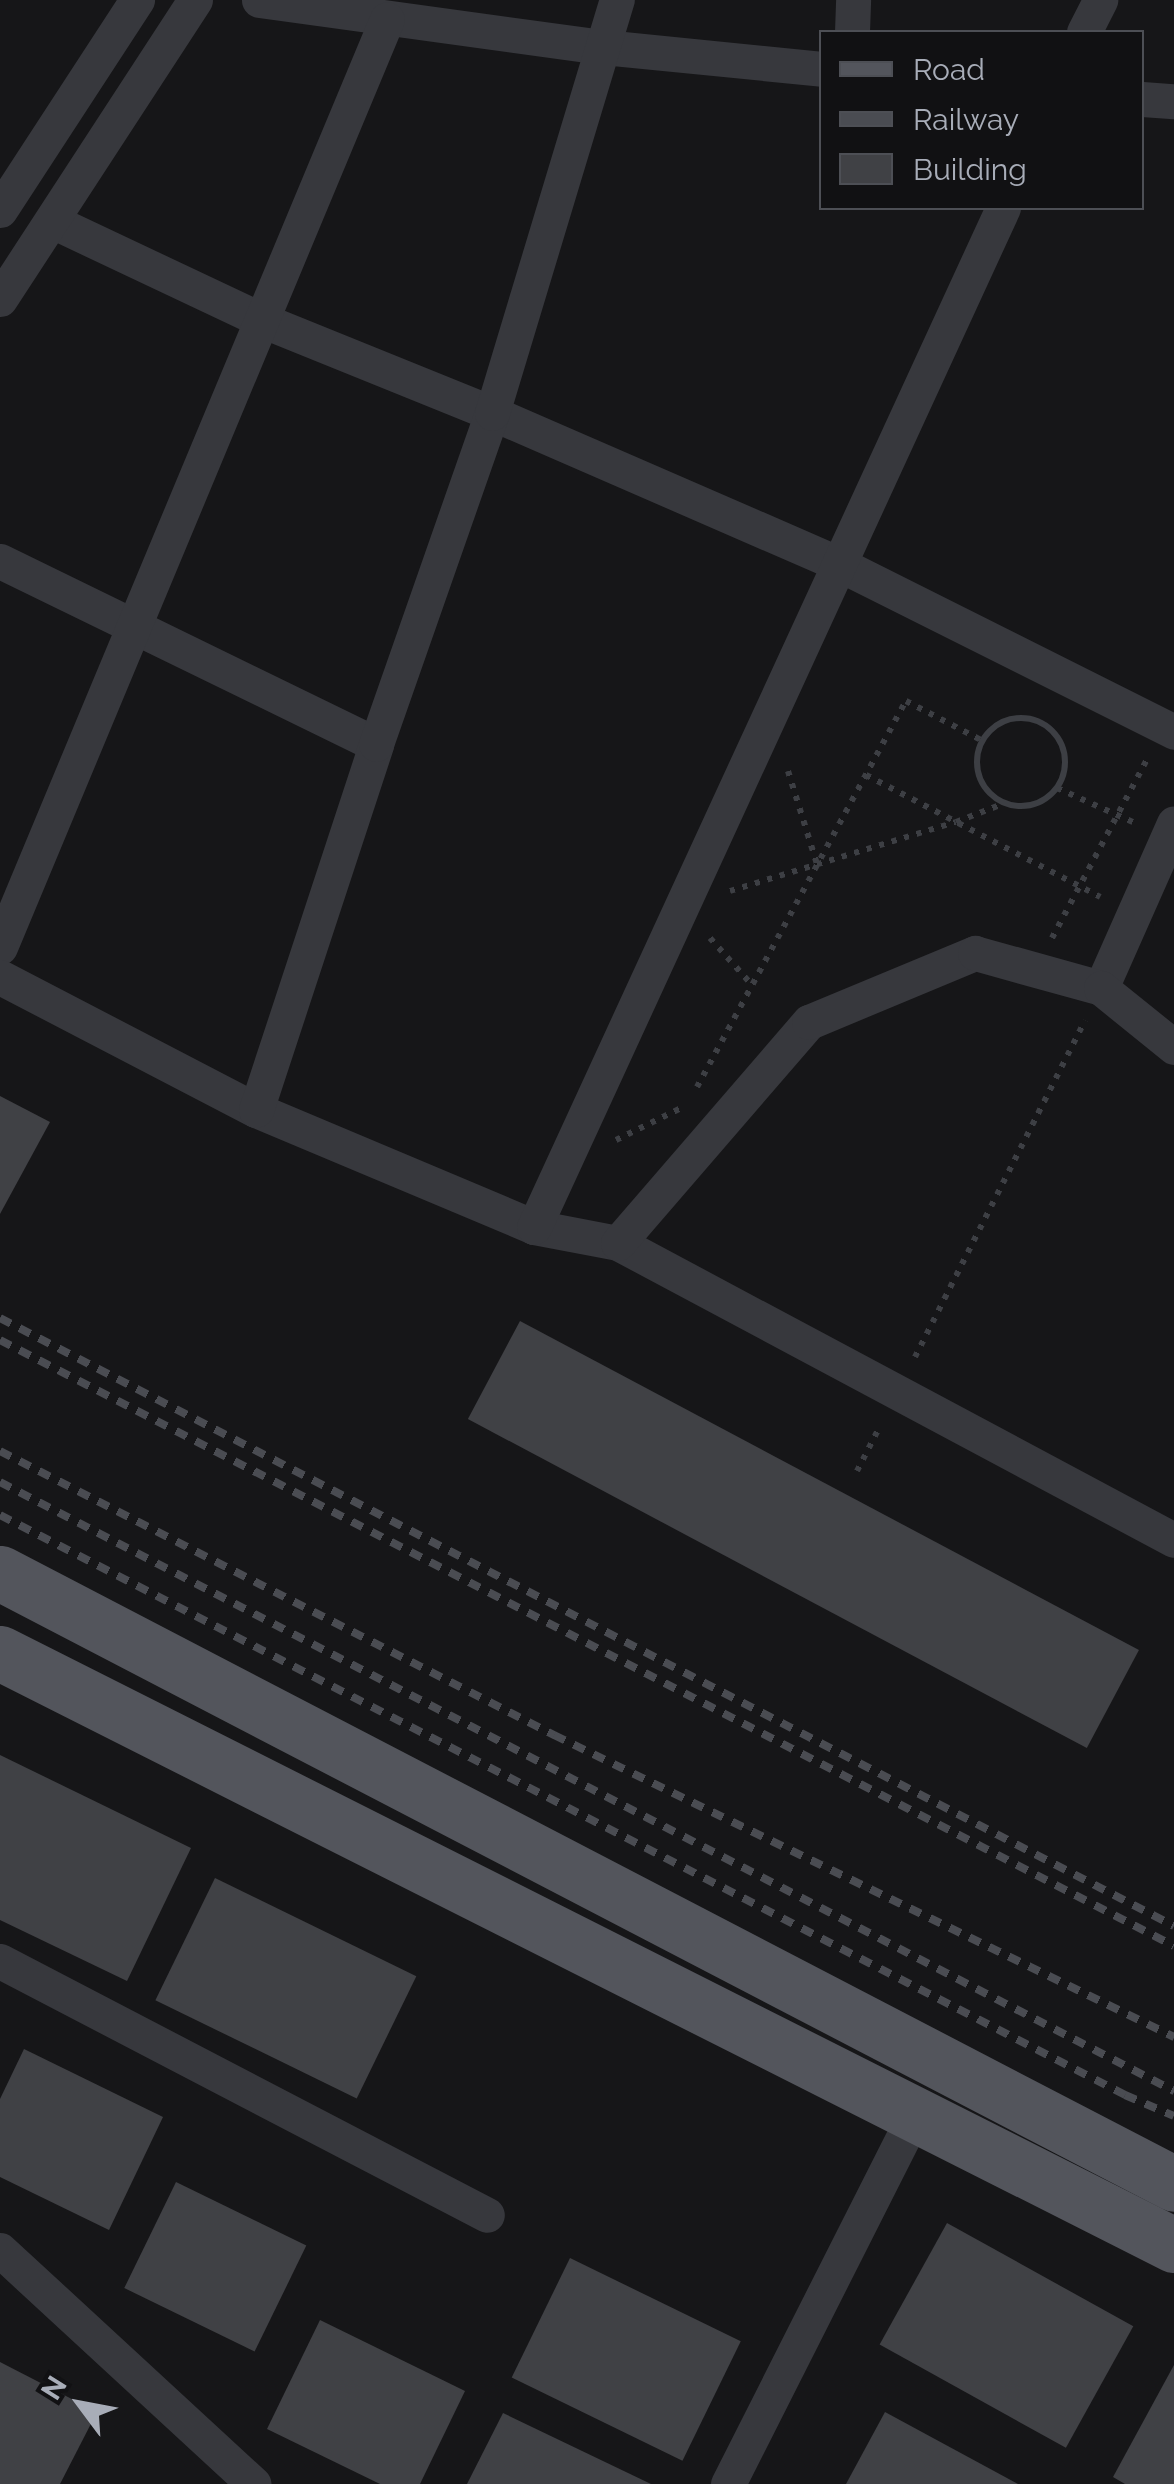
<!DOCTYPE html>
<html>
<head>
<meta charset="utf-8">
<style>
	body { margin:0 }
	#map { position:relative; width:1174px; height:2484px; overflow:hidden; background:#161618; font-family:Raleway,sans-serif }
	div>[style] { position:absolute }
	[style*='--x'] { left:calc(var(--x)*1px); top:calc(var(--y)*1px); width:calc(var(--w)*1px); rotate:calc(var(--a)*1deg) }
	.building>* { inset:0; background:#404145; transform-origin:0 0 }
	.path>* { height:6px; margin-top:-3px; transform-origin:0; background:repeating-linear-gradient(90deg,#3d3f44 0 5px,transparent 0 13px) }
	.path>.ring { margin:-3px; padding:0; box-sizing:content-box; background:none; border:6px solid #3d3f44; border-radius:50% }
	.street>* { height:35px; margin:-17.5px; padding:0 17.5px; transform-origin:17.5px; border-radius:17.5px; background:#37383d }
	.primary>* { height:55px; margin:-27.5px; padding:0 27.5px; transform-origin:27.5px; border-radius:27.5px; background:#53555c }
	.rail>* { height:8px; margin-top:-4px; transform-origin:0; background:repeating-linear-gradient(90deg,#4a4c52 0 12px,transparent 0 22px) }
	span { translate:-50% -50%; white-space:nowrap; text-align:center; line-height:1.15; -webkit-text-stroke:8px #111113; paint-order:stroke }
	.legend { position:absolute; left:819px; top:30px; width:325px; height:180px; box-sizing:border-box; background:#111113; border:2px solid #4d4f55; margin:0; padding:12px 18px; list-style:none; font-size:30px; color:#a8adb8 }
	.legend li { display:flex; align-items:center; gap:20px; height:50px }
	.legend b { width:50px; border:2px solid #4d4f55 }
	.north { position:absolute; left:30px; top:2354px; width:100px; height:100px; -webkit-text-stroke:8px #111113; paint-order:stroke; rotate:302deg; font-size:28px; font-weight:700; line-height:40px; text-align:center; color:#a8adb8 }
	.north::after { content:''; display:block; margin:auto; width:35px; height:45px; background:#a8adb8; clip-path:polygon(50% 0,100% 100%,50% 72%,0 100%) }
</style>
</head>
<body>
<div id="map">
	<div class="building">
		<div style="clip-path:polygon(0 1096px,50px 1122px,0 1214px)"></div>
		<div style="left:520px;top:1321px;width:701px;height:111px;rotate:28deg"></div>
		<div style="clip-path:polygon(0 1755px,191px 1848px,127px 1981px,0 1920px)"></div>
		<div style="left:215px;top:1878px;width:224px;height:136px;rotate:26deg"></div>
		<div style="clip-path:polygon(24px 2049px,163px 2117px,109px 2230px,0 2177px,0 2099px)"></div>
		<div style="left:176px;top:2182px;width:145px;height:118px;rotate:26deg"></div>
		<div style="left:947px;top:2223px;width:213px;height:139px;rotate:29deg"></div>
		<div style="left:570px;top:2258px;width:190px;height:133px;rotate:26deg"></div>
		<div style="clip-path:polygon(320px 2320px,465px 2391px,420px 2484px,380px 2484px,267px 2429px)"></div>
		<div style="clip-path:polygon(0 2362px,97px 2412px,60px 2484px,0 2484px)"></div>
		<div style="clip-path:polygon(1174px 2365px,1174px 2484px,1125px 2484px,1113px 2477px)"></div>
		<div style="clip-path:polygon(885px 2412px,1018px 2484px,846px 2484px)"></div>
		<div style="clip-path:polygon(503px 2413px,651px 2484px,467px 2484px)"></div>
	</div>
	<div class="path">
		<div class="ring" style="left:977px;top:718px;width:82px;height:82px"></div>
		<div style="--x:788;--y:771;--w:97;--a:72.7"></div>
		<div style="--x:866;--y:775;--w:264;--a:27.5"></div>
		<div style="--x:1057;--y:788;--w:83;--a:24.1"></div>
		<div style="--x:730;--y:891;--w:236;--a:-17"></div>
		<div style="--x:956;--y:822;--w:53;--a:-21.2"></div>
		<div style="--x:710;--y:938;--w:63;--a:48.2"></div>
		<div style="--x:1052;--y:938;--w:203;--a:-62"></div>
		<div style="--x:697;--y:1087;--w:439;--a:-61.6"></div>
		<div style="--x:906;--y:701;--w:87;--a:27.5"></div>
		<div style="--x:616;--y:1140;--w:72;--a:-26.2"></div>
		<div style="--x:915;--y:1357;--w:377;--a:-63.2"></div>
		<div style="--x:857;--y:1471;--w:51;--a:-62.9"></div>
	</div>
	<div class="street">
		<div style="--x:259;--y:0;--w:347;--a:7.8"></div>
		<div style="--x:603;--y:47;--w:220;--a:5.7"></div>
		<div style="--x:852;--y:32;--w:32;--a:-88"></div>
		<div style="--x:1084;--y:32;--w:36;--a:-63"></div>
		<div style="--x:1142;--y:99;--w:32;--a:4"></div>
		<div style="--x:0;--y:210;--w:251;--a:-56.9"></div>
		<div style="--x:52;--y:221;--w:234;--a:25.3"></div>
		<div style="--x:264;--y:321;--w:246;--a:22"></div>
		<div style="--x:492;--y:413;--w:378;--a:23.5"></div>
		<div style="--x:839;--y:564;--w:375;--a:26.6"></div>
		<div style="--x:0;--y:299;--w:357;--a:-56.9"></div>
		<div style="--x:0;--y:561;--w:418;--a:26"></div>
		<div style="--x:0;--y:947;--w:1005;--a:-67.36"></div>
		<div style="--x:0;--y:977;--w:288;--a:27.5"></div>
		<div style="--x:256;--y:1110;--w:302;--a:22.8"></div>
		<div style="--x:534;--y:1227;--w:86;--a:10.8"></div>
		<div style="--x:618;--y:1243;--w:630;--a:28.11"></div>
		<div style="--x:1101;--y:988;--w:180;--a:-66.1"></div>
		<div style="--x:256;--y:1110;--w:385;--a:-71.8"></div>
		<div style="--x:376;--y:744;--w:351;--a:-70.7"></div>
		<div style="--x:492;--y:413;--w:432;--a:-73.2"></div>
		<div style="--x:534;--y:1227;--w:1122;--a:-65.29"></div>
		<div style="--x:618;--y:1243;--w:292;--a:-49.2"></div>
		<div style="--x:809;--y:1022;--w:180;--a:-22.6"></div>
		<div style="--x:975;--y:953;--w:131;--a:15.5"></div>
		<div style="--x:1101;--y:988;--w:94;--a:38.9"></div>
		<div style="--x:0;--y:1961;--w:549;--a:27.54"></div>
		<div style="--x:0;--y:2250;--w:345;--a:42.7"></div>
		<div style="--x:728;--y:2484;--w:417;--a:-63.2"></div>
	</div>
	<div class="primary">
		<div style="--x:0;--y:1573;--w:1323;--a:27.49"></div>
		<div style="--x:0;--y:1653;--w:1315;--a:26.76"></div>
	</div>
	<div class="rail">
		<div style="--x:0;--y:1318;--w:1322;--a:27.38"></div>
		<div style="--x:0;--y:1340;--w:1321;--a:27.3"></div>
		<div style="--x:0;--y:1451;--w:623;--a:27.14"></div>
		<div style="--x:554;--y:1735;--w:690;--a:25.97"></div>
		<div style="--x:0;--y:1482;--w:1323;--a:27.42"></div>
		<div style="--x:0;--y:1515;--w:1266;--a:27.27"></div>
		<div style="--x:1125;--y:2095;--w:53;--a:23.2"></div>
	</div>
	<ul class="legend">
	<li><b style="height:12px;background:#53555c"></b>Road</li>
	<li><b style="height:12px;background:#4a4c52"></b>Railway</li>
	<li><b style="height:28px;background:#404145"></b>Building</li>
	</ul>
	<div class="north">N</div>
</div>
</body>
</html>
